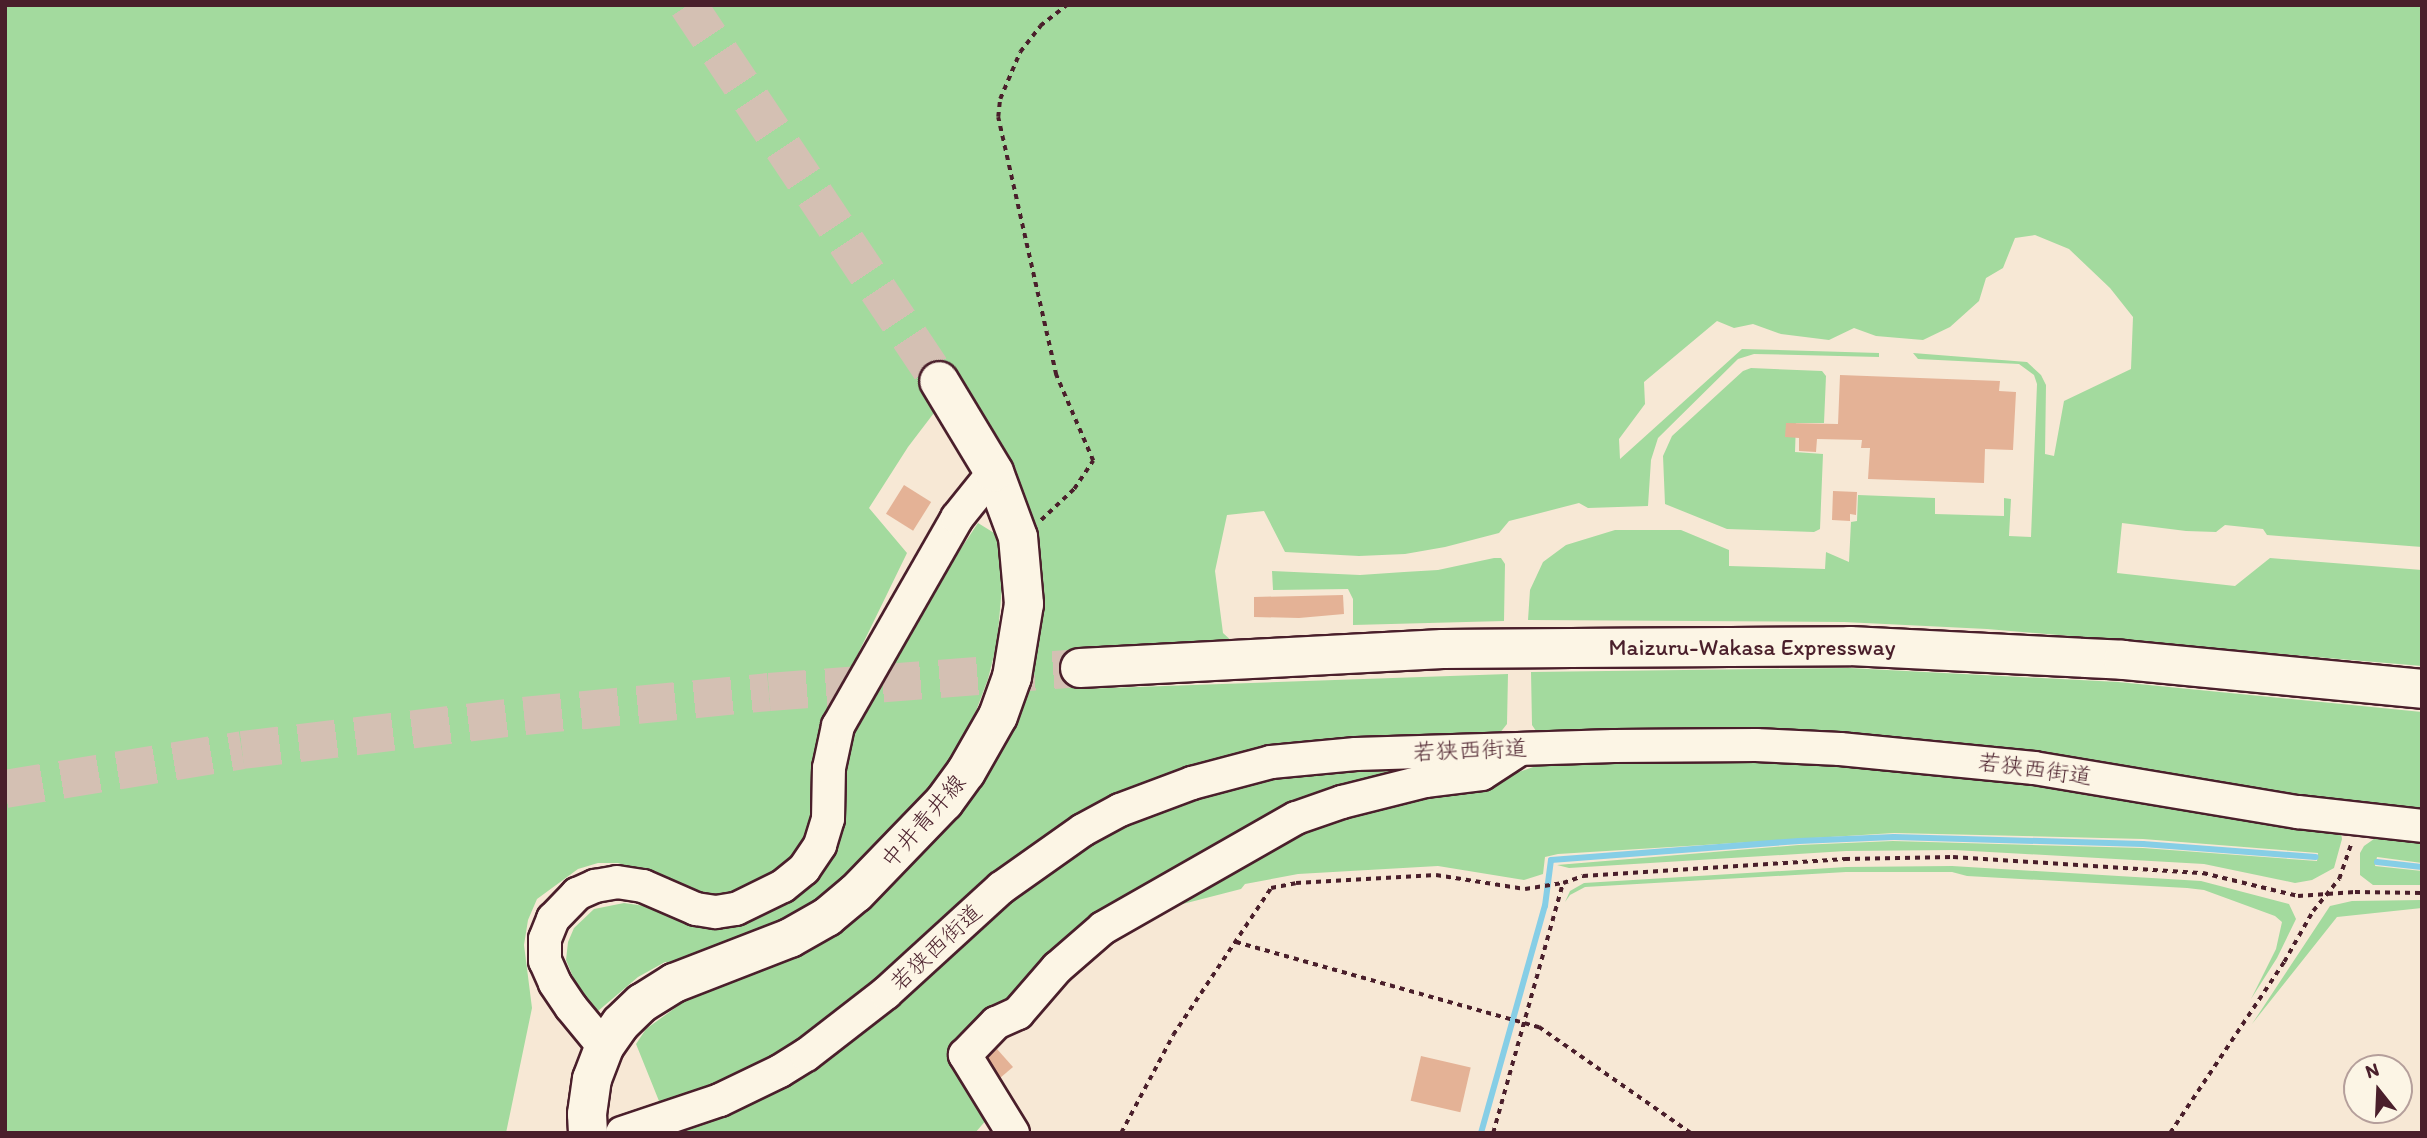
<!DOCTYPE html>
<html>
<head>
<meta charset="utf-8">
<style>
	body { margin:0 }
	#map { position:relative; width:2427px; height:1138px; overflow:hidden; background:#f7e8d5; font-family:Itim,"Klee One",sans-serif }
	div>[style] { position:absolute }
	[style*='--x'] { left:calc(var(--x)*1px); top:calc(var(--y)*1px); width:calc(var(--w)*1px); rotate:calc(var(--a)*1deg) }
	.green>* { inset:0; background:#a3da9e }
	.stream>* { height:6px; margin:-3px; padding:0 3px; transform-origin:3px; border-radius:3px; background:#86cee6 }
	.building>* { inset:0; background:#e4b296; transform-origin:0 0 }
	.major-tunnel>* { height:38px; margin-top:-19px; transform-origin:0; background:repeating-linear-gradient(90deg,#d4c0b3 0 38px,transparent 0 57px) }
	.highway-tunnel>* { height:38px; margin-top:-19px; transform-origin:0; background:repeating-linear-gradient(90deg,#d4c0b3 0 38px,transparent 0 57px) }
	.path>* { height:3.5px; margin-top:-1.75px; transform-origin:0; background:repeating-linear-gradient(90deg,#4a1f2b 0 5px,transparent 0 10px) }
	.roads { filter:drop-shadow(2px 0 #4a1f2b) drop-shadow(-2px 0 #4a1f2b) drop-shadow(0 2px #4a1f2b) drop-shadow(0 -2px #4a1f2b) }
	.minor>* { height:32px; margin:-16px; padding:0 16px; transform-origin:16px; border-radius:16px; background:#fcf5e5 }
	.major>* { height:38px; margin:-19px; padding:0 19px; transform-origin:19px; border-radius:19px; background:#fcf5e5 }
	.highway>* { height:38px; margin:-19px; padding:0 19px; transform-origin:19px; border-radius:19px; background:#fcf5e5 }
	span { translate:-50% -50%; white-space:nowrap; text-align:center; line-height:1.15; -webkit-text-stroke:7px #fcf5e5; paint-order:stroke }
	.street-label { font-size:23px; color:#4a1f2b }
	.frame { position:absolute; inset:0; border:7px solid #4a1f2b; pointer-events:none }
	.north { position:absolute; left:2343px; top:1054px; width:70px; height:70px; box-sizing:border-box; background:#fcf5e5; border:2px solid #b59f9b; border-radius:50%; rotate:342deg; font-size:19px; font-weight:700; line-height:28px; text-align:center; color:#4a1f2b }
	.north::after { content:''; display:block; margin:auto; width:24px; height:32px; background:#4a1f2b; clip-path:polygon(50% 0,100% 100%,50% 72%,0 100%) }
</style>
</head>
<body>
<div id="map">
	<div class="green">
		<div style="clip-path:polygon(5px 5px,2422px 5px,2422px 547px,2267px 535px,2263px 529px,2225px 525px,2216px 532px,2186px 531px,2122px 523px,2117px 573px,2235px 586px,2270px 558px,2422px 570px,2422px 666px,1987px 629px,1844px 622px,1528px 620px,1530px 590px,1543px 562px,1566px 545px,1615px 530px,1681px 530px,1729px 550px,1729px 566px,1825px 569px,1826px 552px,1849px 562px,1851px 522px,1857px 521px,1858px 495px,1935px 498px,1935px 514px,2004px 516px,2004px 498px,2011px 499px,2009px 536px,2031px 537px,2037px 384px,2034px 375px,2019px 364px,1918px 359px,1913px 353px,2027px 362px,2041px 375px,2046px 385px,2045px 454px,2054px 456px,2064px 401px,2131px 369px,2133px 317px,2110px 288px,2069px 249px,2035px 235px,2015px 238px,2003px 268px,1986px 278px,1979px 301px,1950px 327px,1923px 340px,1876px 336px,1854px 328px,1829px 340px,1781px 334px,1753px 324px,1734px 328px,1717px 321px,1644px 382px,1645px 404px,1619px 439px,1620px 459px,1742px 349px,1879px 353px,1879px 357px,1754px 354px,1738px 359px,1658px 438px,1651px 460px,1648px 506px,1588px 508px,1579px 503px,1509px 521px,1499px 533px,1445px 547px,1405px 554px,1359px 556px,1285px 552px,1264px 511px,1227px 515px,1215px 571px,1223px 633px,1235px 644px,1078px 661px,1080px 689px,1508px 674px,1507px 724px,1499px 734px,1192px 770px,905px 959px,820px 1026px,779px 1053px,749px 1070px,663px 1104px,659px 1101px,636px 1044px,646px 1029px,957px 804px,1034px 581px,940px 405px,908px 447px,869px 508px,907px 553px,835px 701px,814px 821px,806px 840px,794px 858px,776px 876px,733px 895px,711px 898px,618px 863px,598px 863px,578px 869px,537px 899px,528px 920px,524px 945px,532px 1008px,506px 1133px,5px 1133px)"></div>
		<div style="clip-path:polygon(1751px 368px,1822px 371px,1826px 376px,1824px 423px,1796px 423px,1795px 452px,1823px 454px,1820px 529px,1814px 532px,1727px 529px,1665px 504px,1663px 456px,1672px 436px,1743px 371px)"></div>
		<div style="clip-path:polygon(978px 523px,999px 536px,1003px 576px,997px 643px,988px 679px,976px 711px,932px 793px,819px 908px,680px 962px,665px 962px,638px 977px,598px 1011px,578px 989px,566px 960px,568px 942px,574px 928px,594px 909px,624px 903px,659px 908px,775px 905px,844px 771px,852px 730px,938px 583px)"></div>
		<div style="clip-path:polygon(1494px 558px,1501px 558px,1505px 564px,1504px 621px,1353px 625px,1353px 599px,1348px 589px,1273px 590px,1272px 571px,1360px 575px,1404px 572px,1438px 570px)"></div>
		<div style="clip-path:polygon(1849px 668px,2118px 682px,2422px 712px,2422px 812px,2298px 799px,2043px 755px,1918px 740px,1545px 733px,1536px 731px,1532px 725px,1531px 672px)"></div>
		<div style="clip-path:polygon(1685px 757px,1972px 772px,2333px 829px,2341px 833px,2342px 839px,2334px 868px,2312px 880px,2295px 883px,2204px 864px,1954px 850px,1846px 851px,1569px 868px,1557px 865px,1799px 845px,1893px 841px,2143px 848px,2317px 861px,2318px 853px,2143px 839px,1894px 833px,1558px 854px,1545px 857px,1543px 874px,1524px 880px,1438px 866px,1298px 874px,1245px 884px,1241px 889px,1171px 907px,1296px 825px,1499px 779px,1556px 759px)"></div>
		<div style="clip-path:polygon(1465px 762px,1197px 869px,956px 1057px,994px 1111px,975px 1133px,680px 1133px,759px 1099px,807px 1072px,855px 1036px,979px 924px,1079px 846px,1155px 808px,1269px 775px)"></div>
		<div style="clip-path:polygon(2381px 834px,2422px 838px,2422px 863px,2377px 857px,2375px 866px,2422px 871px,2422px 885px,2373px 885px,2360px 875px,2360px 853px,2364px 846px)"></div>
		<div style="clip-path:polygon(1952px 866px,2201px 881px,2289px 904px,2296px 919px,2277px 958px,2251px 999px,2276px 949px,2282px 922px,2275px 916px,2204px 890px,2187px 888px,1967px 876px,1952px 872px,1846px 872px,1585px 887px,1570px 895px,1565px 902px,1570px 891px,1584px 883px,1846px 867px)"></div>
		<div style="clip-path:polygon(2422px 900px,2422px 908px,2337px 917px,2252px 1024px,2330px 906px,2352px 901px)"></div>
	</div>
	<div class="stream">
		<div style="--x:2377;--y:862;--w:45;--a:6.3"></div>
		<div style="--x:1481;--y:1133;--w:236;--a:-74.3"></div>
		<div style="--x:1545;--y:906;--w:46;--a:-82.6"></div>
		<div style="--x:1551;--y:860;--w:249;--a:-4.4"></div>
		<div style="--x:1799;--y:841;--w:95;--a:-2.4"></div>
		<div style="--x:1894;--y:837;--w:249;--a:1.6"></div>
		<div style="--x:2143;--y:844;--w:173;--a:4.3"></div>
	</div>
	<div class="building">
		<div style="clip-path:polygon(1840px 375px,2000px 381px,1999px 391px,2016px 392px,2013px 450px,1985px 449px,1984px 483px,1868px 479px,1870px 448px,1861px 448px,1862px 440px,1817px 439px,1816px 452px,1799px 451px,1799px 438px,1785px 437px,1786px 423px,1838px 424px)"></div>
		<div style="left:904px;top:485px;width:32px;height:34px;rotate:32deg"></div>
		<div style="clip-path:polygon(1833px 491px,1857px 492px,1856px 515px,1850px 514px,1850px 521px,1832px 520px)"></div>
		<div style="clip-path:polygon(1343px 595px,1344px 614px,1299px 618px,1254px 617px,1254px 597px)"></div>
		<div style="clip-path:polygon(997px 1049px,1013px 1067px,1000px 1078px,988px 1058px)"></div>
		<div style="left:1421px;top:1056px;width:51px;height:46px;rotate:13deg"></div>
	</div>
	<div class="major-tunnel">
		<div style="--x:688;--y:5;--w:452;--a:56.3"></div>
	</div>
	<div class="highway-tunnel">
		<div style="--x:5;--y:789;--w:240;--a:-9.3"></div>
		<div style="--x:242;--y:750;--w:284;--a:-6.9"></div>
		<div style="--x:524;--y:716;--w:246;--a:-5.6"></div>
		<div style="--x:769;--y:692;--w:312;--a:-4.4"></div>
	</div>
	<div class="path">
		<div style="--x:1041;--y:520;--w:45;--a:-43.2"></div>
		<div style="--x:1074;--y:489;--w:34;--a:-56"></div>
		<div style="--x:1093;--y:461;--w:94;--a:-113.3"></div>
		<div style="--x:1056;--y:375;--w:264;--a:-102.7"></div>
		<div style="--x:998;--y:117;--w:18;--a:-84"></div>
		<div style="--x:1000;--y:99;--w:51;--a:-66.9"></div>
		<div style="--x:1020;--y:52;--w:33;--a:-52"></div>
		<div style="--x:1040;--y:26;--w:34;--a:-38"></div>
		<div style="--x:1236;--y:942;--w:315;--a:15.7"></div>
		<div style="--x:1539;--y:1027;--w:185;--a:34.9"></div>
		<div style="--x:1121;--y:1133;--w:111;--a:-62"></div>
		<div style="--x:1173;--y:1035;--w:177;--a:-56.3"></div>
		<div style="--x:1271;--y:888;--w:25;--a:-11"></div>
		<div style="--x:1296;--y:883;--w:140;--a:-3.3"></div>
		<div style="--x:1436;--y:875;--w:90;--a:8.9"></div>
		<div style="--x:1525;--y:889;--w:38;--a:-9"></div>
		<div style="--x:1493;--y:1133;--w:260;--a:-74.4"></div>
		<div style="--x:1563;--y:883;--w:21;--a:-19"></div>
		<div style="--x:1583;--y:876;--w:263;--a:-3.7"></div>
		<div style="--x:1845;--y:859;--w:108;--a:-1.1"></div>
		<div style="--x:1953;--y:857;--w:251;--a:3.7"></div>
		<div style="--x:2203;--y:873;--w:98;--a:13.6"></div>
		<div style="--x:2298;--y:896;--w:57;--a:-4"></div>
		<div style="--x:2355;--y:892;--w:67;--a:0.9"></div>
		<div style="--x:2170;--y:1133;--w:206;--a:-56.3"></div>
		<div style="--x:2284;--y:962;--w:59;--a:-60.4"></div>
		<div style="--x:2313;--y:911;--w:41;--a:-50.9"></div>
		<div style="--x:2339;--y:879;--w:39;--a:-71"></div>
	</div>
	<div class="roads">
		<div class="minor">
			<div style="--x:604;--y:1047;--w:52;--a:-129.5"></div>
			<div style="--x:571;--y:1007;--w:29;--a:-124"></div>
			<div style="--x:555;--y:983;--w:24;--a:-114"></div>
			<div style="--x:545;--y:961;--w:22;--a:-90"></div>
			<div style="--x:545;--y:939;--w:22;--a:-68"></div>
			<div style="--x:553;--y:919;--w:35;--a:-46"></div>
			<div style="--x:577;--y:894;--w:20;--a:-24"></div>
			<div style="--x:595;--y:886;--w:22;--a:-10"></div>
			<div style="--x:617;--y:882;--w:26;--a:9"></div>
			<div style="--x:643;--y:886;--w:58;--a:23.5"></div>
			<div style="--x:696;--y:909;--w:20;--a:9"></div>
			<div style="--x:716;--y:912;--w:20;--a:-9"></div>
			<div style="--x:736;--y:909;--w:52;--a:-26.1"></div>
			<div style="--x:783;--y:886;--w:27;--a:-39"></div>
			<div style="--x:804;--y:869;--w:29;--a:-56"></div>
			<div style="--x:820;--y:845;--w:27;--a:-73"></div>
			<div style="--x:828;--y:819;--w:51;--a:-88.9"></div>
			<div style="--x:829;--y:768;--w:43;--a:-77.9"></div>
			<div style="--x:838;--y:726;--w:240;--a:-60.2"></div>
			<div style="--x:957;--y:518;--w:59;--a:-51.2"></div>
			<div style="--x:622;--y:1133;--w:103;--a:-18.6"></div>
			<div style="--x:720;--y:1100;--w:67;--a:-25.8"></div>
			<div style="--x:780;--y:1071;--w:31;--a:-32"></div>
			<div style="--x:806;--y:1055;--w:101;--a:-37.8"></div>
			<div style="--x:886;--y:993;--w:156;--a:-42.4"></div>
			<div style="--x:1001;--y:888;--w:100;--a:-35.3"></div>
			<div style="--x:1083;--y:830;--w:42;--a:-28.4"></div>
			<div style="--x:1120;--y:810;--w:77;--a:-20.6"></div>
			<div style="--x:1192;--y:783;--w:82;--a:-14.9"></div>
			<div style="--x:1271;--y:762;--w:85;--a:-5.4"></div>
			<div style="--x:1356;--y:754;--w:258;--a:-1.8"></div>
			<div style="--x:1614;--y:746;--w:142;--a:-0.4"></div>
			<div style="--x:1756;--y:745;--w:84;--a:2.7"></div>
			<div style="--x:1840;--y:749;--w:195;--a:5.6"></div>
			<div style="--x:2034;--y:768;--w:268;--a:9.5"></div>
			<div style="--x:2298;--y:812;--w:125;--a:6.4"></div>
			<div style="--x:1013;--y:1133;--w:92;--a:-121.6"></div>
			<div style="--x:965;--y:1055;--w:45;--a:-45.9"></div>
			<div style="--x:996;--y:1023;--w:24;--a:-24"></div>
			<div style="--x:1018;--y:1013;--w:60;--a:-49.1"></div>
			<div style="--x:1057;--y:968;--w:61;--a:-41"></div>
			<div style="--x:1103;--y:928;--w:222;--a:-29.7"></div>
			<div style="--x:1296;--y:818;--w:49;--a:-19.2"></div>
			<div style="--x:1342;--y:802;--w:86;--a:-14.2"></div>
			<div style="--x:1425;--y:781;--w:57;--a:-7"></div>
			<div style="--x:1482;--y:774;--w:45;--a:-33.3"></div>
		</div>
		<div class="major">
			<div style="--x:588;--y:1133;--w:19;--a:-93"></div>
			<div style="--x:587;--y:1114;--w:35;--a:-82"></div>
			<div style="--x:592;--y:1079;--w:34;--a:-69"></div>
			<div style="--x:604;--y:1047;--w:29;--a:-55"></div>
			<div style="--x:621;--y:1023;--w:29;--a:-44"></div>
			<div style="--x:642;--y:1003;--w:38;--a:-32"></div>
			<div style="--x:674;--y:983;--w:124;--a:-21.2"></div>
			<div style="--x:790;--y:938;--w:43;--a:-29.6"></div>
			<div style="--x:827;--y:917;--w:38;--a:-40"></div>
			<div style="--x:856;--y:893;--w:127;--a:-46"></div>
			<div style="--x:944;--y:802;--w:37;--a:-54"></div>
			<div style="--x:966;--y:772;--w:64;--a:-60.3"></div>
			<div style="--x:998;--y:716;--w:41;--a:-70.3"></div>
			<div style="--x:1012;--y:677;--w:74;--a:-80.7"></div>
			<div style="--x:1024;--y:604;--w:67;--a:-95.1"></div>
			<div style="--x:1018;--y:537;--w:69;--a:-110.3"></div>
			<div style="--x:994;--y:472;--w:106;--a:-121.1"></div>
		</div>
		<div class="highway">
			<div style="--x:1080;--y:668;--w:363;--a:-3"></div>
			<div style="--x:1443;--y:649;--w:407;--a:-0.4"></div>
			<div style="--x:1850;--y:646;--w:273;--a:2.9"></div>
			<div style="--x:2123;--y:660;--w:300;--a:5.5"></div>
		</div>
	</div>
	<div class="street-label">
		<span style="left:1752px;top:647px">Maizuru-Wakasa Expressway</span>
		<span style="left:1470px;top:750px;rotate:-2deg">若狭西街道</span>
		<span style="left:2035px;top:769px;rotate:8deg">若狭西街道</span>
		<span style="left:923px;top:821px;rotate:-49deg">中井青井線</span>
		<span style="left:936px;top:947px;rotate:-43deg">若狭西街道</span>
	</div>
	<div class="frame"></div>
	<div class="north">N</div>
</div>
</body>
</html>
